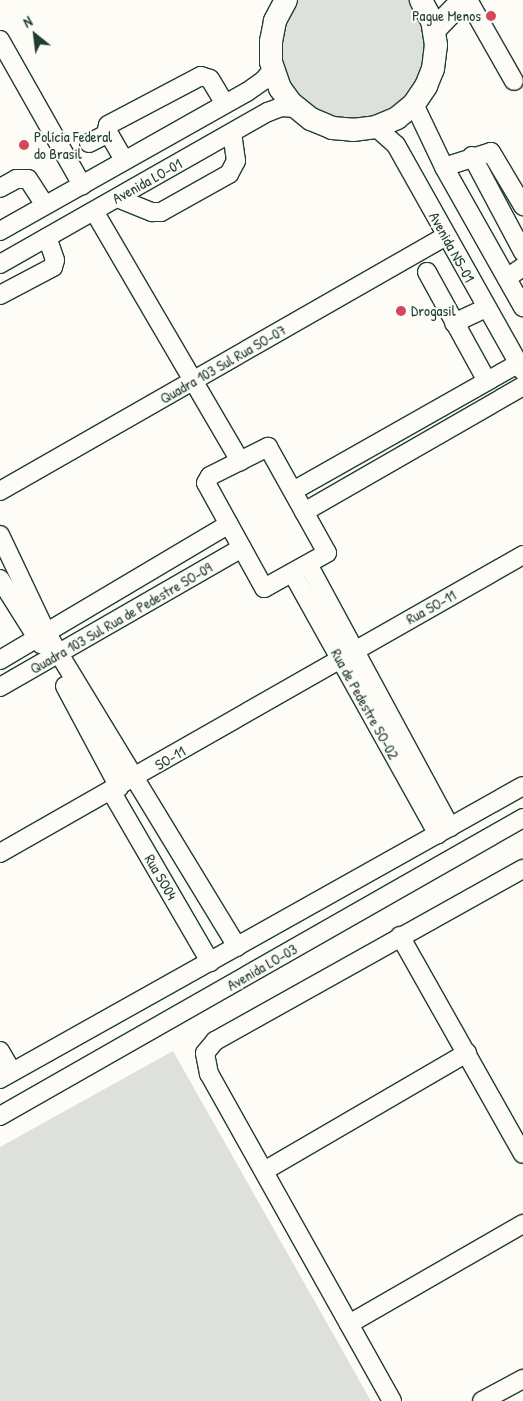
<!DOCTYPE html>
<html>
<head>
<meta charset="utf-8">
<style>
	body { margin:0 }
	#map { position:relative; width:523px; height:1401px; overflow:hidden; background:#fdfcf7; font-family:"Patrick Hand",sans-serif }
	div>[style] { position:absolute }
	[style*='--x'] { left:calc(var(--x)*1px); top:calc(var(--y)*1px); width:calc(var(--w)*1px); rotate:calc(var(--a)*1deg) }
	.green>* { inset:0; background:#dde0db }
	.roads { filter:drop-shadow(1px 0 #1f3d34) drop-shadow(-1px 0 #1f3d34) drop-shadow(0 1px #1f3d34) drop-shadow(0 -1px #1f3d34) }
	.minor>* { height:18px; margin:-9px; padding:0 9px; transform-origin:9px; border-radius:9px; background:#fdfcf7 }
	.major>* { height:22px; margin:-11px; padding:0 11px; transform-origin:11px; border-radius:11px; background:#fdfcf7 }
	.dots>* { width:14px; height:14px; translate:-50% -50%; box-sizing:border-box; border:2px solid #fdfcf7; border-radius:50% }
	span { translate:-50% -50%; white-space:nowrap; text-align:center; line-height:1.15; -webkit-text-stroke:4px #fdfcf7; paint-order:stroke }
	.poi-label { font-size:15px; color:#1f3d34 }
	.right { translate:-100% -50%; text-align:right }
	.left { translate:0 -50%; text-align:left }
	.street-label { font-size:15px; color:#1f3d34 }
	.north { position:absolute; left:10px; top:10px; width:50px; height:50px; -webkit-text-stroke:4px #fdfcf7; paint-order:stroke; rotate:331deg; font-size:14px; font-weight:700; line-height:20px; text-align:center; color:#1f3d34 }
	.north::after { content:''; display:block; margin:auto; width:18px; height:22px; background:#1f3d34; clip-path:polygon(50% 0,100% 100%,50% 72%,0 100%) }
</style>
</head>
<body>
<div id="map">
	<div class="green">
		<div style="clip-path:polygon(297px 0,411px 0,426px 30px,426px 65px,403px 102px,369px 120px,329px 118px,298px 97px,282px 70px,281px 30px)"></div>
		<div style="clip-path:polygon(173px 1051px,371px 1401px,0 1401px,0 1147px)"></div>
	</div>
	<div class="roads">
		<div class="minor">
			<div style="--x:468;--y:0;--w:93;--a:60.4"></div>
			<div style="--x:0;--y:40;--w:167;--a:60.5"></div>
			<div style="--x:414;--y:104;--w:70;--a:64.5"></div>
			<div style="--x:444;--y:167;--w:161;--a:60.6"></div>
			<div style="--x:376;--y:127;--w:27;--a:42"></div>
			<div style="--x:396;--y:145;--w:259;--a:60.7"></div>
			<div style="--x:89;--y:143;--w:22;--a:-27"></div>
			<div style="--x:472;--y:156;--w:109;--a:62"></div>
			<div style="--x:124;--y:160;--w:34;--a:-120"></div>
			<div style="--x:107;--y:130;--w:5;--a:-79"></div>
			<div style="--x:108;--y:125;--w:105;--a:-27.8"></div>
			<div style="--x:201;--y:76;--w:9;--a:18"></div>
			<div style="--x:210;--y:79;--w:29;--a:59"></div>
			<div style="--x:444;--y:167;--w:49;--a:-17.7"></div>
			<div style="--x:491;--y:152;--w:63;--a:59.3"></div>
			<div style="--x:0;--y:188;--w:18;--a:-29"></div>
			<div style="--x:16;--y:179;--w:12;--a:0"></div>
			<div style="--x:28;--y:179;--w:31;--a:57"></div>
			<div style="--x:117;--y:198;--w:38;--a:22"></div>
			<div style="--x:152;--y:212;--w:9;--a:0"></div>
			<div style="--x:161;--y:212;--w:78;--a:-29.2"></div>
			<div style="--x:229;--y:174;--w:15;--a:-62"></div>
			<div style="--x:236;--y:161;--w:28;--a:-98"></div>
			<div style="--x:94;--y:211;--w:290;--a:59.7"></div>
			<div style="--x:0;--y:231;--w:283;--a:-29.4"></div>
			<div style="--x:247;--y:92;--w:21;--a:-35"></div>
			<div style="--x:264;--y:80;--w:14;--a:-51"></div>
			<div style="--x:0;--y:264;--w:308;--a:-29.6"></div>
			<div style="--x:268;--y:112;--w:14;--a:-21"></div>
			<div style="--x:281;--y:107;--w:15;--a:4"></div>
			<div style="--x:427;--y:272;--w:124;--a:61.2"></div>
			<div style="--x:507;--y:278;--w:19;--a:-35"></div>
			<div style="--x:0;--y:295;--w:60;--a:-27.8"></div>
			<div style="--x:53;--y:267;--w:7;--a:-74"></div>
			<div style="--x:55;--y:260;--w:24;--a:-109"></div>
			<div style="--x:454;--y:323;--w:35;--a:-25"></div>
			<div style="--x:268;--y:447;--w:121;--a:60.9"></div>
			<div style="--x:327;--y:553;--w:72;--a:150.9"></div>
			<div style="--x:264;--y:588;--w:120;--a:-118.9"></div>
			<div style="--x:206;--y:483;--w:8;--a:-60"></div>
			<div style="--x:210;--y:476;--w:65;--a:-26.6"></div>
			<div style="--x:0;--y:491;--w:514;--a:-29.76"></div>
			<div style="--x:293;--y:491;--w:260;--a:-29.5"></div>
			<div style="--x:304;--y:512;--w:253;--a:-29.9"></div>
			<div style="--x:0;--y:535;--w:110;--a:64.6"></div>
			<div style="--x:47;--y:634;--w:366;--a:58.7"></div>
			<div style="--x:309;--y:566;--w:297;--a:61.6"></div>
			<div style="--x:293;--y:574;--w:298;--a:60.9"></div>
			<div style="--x:0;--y:579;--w:77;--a:57.8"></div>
			<div style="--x:0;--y:660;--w:266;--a:-30.7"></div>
			<div style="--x:65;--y:686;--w:115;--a:61.9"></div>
			<div style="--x:0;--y:687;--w:279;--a:-29.9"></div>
			<div style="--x:111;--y:791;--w:198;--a:59.9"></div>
			<div style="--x:0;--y:853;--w:602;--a:-29.67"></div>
			<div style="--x:400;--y:936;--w:250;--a:60.6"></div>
			<div style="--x:0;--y:1051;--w:24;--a:60"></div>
			<div style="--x:0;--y:1079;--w:599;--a:-29.26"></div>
			<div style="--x:0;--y:1116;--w:602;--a:-29.67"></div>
			<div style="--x:264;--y:1171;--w:235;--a:-30.2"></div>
			<div style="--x:349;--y:1324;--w:201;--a:-29.9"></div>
			<div style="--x:392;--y:1401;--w:375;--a:-119.2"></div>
			<div style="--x:209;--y:1074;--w:21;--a:-101"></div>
			<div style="--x:205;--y:1053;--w:16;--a:-50"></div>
			<div style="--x:215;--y:1041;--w:353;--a:-29.2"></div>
			<div style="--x:482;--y:1401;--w:47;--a:-28.2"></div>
		</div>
		<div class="major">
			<div style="--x:286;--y:0;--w:24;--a:118"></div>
			<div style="--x:275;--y:21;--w:20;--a:101"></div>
			<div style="--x:271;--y:41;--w:21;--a:90"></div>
			<div style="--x:271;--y:62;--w:28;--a:71"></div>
			<div style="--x:280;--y:88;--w:19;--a:54"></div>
			<div style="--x:291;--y:103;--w:26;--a:39"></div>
			<div style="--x:311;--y:119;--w:23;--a:23"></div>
			<div style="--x:332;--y:128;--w:21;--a:5"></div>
			<div style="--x:353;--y:130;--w:23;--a:-7"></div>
			<div style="--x:376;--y:127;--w:23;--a:-23"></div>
			<div style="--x:397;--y:118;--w:22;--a:-39"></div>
			<div style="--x:414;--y:104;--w:22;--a:-56"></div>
			<div style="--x:426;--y:86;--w:18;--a:-68"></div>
			<div style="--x:433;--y:69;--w:24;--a:-83"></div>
			<div style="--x:436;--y:45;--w:24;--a:-99"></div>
			<div style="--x:432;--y:21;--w:24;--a:-118"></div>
			<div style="--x:434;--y:30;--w:42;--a:-46"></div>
		</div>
	</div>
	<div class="dots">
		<div style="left:491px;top:16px;background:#d1495b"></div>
		<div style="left:24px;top:145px;background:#d1495b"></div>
		<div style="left:401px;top:311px;background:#d1495b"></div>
	</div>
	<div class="poi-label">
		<span class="right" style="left:481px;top:16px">Pague Menos</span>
		<span class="left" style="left:34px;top:145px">Polícia Federal<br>do Brasil</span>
		<span class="left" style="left:411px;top:311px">Drogasil</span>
	</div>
	<div class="street-label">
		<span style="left:147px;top:181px;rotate:-29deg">Avenida LO-01</span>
		<span style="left:452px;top:247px;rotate:61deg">Avenida NS-01</span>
		<span style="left:223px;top:364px;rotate:-30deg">Quadra 103 Sul Rua SO-07</span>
		<span style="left:431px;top:607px;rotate:-29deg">Rua SO-11</span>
		<span style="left:121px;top:618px;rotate:-30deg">Quadra 103 Sul Rua de Pedestre SO-09</span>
		<span style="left:365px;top:704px;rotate:61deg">Rua de Pedestre SO-02</span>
		<span style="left:170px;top:758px;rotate:-30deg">SO-11</span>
		<span style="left:161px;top:877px;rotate:60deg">Rua SO04</span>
		<span style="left:262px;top:967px;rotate:-30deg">Avenida LO-03</span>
	</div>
	<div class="north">N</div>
</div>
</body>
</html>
